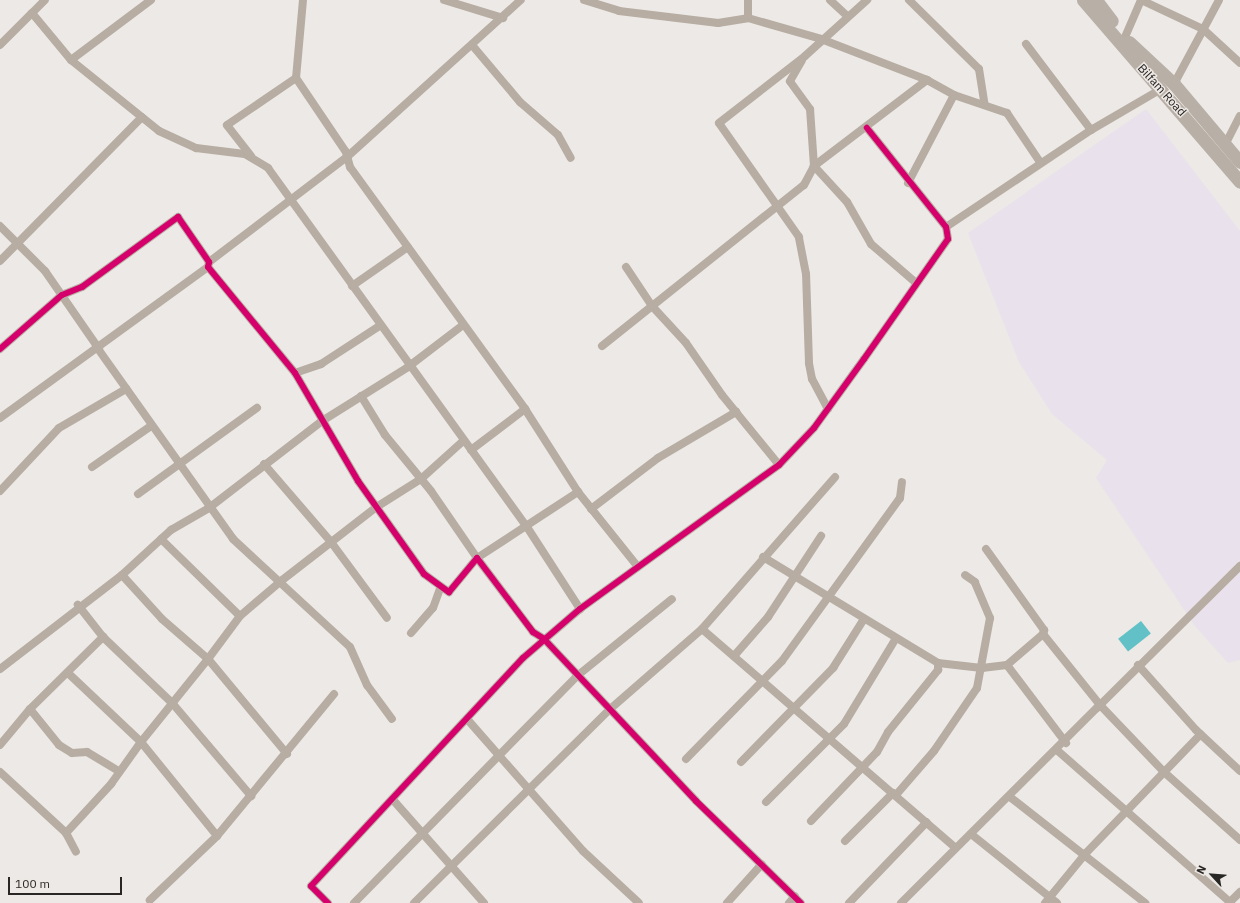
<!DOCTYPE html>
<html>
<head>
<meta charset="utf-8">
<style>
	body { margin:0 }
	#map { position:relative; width:1240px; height:903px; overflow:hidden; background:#ece9e6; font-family:"IBM Plex Sans",sans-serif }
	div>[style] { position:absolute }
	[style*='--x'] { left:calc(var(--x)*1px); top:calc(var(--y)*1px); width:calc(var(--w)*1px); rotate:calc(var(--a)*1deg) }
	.industrial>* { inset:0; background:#e9e1eb }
	.water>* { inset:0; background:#61c1c6; transform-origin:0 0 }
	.street>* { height:8px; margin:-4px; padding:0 4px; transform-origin:4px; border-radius:4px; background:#b7ada2 }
	.primary>* { height:13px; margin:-6.5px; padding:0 6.5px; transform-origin:6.5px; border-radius:6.5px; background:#b8afa6 }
	.cycleway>* { height:6px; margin:-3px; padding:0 3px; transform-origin:3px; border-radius:3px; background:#d6006c }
	span { translate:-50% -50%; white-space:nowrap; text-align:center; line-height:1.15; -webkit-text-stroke:3px #eee8e4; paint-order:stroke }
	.street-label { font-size:12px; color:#292726 }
	.north { position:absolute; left:1192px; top:855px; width:40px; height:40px; -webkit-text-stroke:3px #eee8e4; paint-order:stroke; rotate:296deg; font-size:11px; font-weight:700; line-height:16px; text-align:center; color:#292726 }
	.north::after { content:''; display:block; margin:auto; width:14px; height:18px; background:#292726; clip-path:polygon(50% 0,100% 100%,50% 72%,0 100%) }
	.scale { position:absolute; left:8px; top:877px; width:114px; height:18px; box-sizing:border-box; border:2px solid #292726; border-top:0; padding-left:5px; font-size:12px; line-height:14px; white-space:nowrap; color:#292726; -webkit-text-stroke:3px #eee8e4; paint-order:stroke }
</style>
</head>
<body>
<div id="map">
	<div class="industrial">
		<div style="clip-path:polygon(1146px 109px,1240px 231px,1240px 660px,1228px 663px,1195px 626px,1096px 478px,1107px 460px,1052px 414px,1019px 362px,968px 233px)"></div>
	</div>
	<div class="water">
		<div style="left:1141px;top:621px;width:16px;height:29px;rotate:52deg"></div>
	</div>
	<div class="street">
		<div style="--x:303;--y:0;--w:78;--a:95.1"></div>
		<div style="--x:296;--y:78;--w:89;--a:56"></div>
		<div style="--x:346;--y:152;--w:16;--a:75"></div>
		<div style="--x:350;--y:167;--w:299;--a:54.1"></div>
		<div style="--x:525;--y:409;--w:98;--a:57.4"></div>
		<div style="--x:578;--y:492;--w:96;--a:51.3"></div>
		<div style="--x:444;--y:0;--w:62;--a:17"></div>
		<div style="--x:584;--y:0;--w:37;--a:17"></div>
		<div style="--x:619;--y:11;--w:100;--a:6.9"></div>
		<div style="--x:718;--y:23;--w:30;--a:-9"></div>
		<div style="--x:748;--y:18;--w:76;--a:16"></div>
		<div style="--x:821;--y:39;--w:114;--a:21.1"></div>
		<div style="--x:927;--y:80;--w:31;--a:29"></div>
		<div style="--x:954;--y:95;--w:56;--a:18.8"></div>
		<div style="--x:1007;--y:113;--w:59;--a:56"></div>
		<div style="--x:748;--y:0;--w:18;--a:90"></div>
		<div style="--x:830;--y:0;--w:23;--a:43"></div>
		<div style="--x:909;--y:0;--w:98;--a:44.6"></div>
		<div style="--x:979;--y:69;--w:36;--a:81"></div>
		<div style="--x:1141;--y:0;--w:68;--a:25.1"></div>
		<div style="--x:1203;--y:29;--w:50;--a:42.6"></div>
		<div style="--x:32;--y:13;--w:18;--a:-45"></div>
		<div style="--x:1026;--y:44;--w:108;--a:52.9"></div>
		<div style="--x:1122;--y:44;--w:48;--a:-66.6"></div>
		<div style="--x:0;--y:45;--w:45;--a:-45"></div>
		<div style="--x:32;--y:13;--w:61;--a:50.3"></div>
		<div style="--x:71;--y:60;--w:100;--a:-36.9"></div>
		<div style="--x:472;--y:45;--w:75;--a:49.9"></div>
		<div style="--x:520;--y:102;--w:50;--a:41"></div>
		<div style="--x:558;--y:135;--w:26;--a:61"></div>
		<div style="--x:71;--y:60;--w:113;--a:38.9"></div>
		<div style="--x:159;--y:131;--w:41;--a:24.7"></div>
		<div style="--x:196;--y:148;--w:49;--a:7"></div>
		<div style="--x:245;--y:154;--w:27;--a:31"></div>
		<div style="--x:268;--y:168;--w:443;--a:54.2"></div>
		<div style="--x:527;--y:527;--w:98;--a:57.1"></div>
		<div style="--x:1174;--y:84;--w:95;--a:-61.8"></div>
		<div style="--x:1226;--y:143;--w:30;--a:-63"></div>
		<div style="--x:251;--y:156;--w:39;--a:-128"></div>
		<div style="--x:227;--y:125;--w:83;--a:-34.3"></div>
		<div style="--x:908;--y:183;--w:99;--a:-62.4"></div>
		<div style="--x:0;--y:226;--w:64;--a:45"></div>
		<div style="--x:45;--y:271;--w:95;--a:55.3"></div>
		<div style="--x:946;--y:227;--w:174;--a:-33.8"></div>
		<div style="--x:1091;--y:130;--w:83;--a:-30.3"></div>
		<div style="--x:0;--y:261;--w:202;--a:-45.4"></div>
		<div style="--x:209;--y:262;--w:173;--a:-37.3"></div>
		<div style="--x:347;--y:157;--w:234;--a:-42.1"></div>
		<div style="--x:626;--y:267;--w:47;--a:56.3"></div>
		<div style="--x:652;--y:306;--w:50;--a:47.4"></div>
		<div style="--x:686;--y:343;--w:63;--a:55.3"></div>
		<div style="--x:722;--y:395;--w:90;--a:50.8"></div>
		<div style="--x:915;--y:282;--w:58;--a:-139.2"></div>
		<div style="--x:871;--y:244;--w:48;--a:-119.7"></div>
		<div style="--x:847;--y:202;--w:49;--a:-132.5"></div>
		<div style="--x:814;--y:166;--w:142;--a:-37.3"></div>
		<div style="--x:352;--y:286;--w:68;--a:-34.9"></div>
		<div style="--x:96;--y:346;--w:237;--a:54.6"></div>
		<div style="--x:233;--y:539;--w:159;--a:42.7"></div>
		<div style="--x:350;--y:647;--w:42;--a:65.9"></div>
		<div style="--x:367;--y:685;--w:42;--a:53.7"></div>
		<div style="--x:602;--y:346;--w:258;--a:-38.6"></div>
		<div style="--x:804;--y:185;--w:21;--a:-62"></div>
		<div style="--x:814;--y:166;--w:57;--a:-94"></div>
		<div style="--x:810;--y:109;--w:34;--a:-126"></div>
		<div style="--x:790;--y:81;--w:24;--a:-60"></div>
		<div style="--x:0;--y:349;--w:82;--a:-41.1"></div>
		<div style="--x:62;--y:295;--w:22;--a:-22"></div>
		<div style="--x:82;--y:287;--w:119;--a:-36.1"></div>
		<div style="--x:178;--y:217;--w:55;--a:55.4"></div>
		<div style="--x:209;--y:262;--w:5;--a:101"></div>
		<div style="--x:208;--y:267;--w:137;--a:50.6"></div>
		<div style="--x:295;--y:373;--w:125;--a:59.7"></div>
		<div style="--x:358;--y:481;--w:114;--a:54.6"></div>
		<div style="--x:424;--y:574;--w:31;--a:36"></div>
		<div style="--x:449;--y:592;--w:44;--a:-50.5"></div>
		<div style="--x:477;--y:558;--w:93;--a:52.9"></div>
		<div style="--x:533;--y:632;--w:13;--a:32"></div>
		<div style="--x:544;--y:639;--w:222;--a:46.8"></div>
		<div style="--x:696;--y:801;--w:146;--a:44.2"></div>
		<div style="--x:295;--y:373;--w:28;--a:-19"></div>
		<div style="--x:321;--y:364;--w:68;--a:-33"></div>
		<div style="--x:361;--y:396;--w:46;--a:58.4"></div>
		<div style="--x:385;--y:435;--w:72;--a:50.6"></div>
		<div style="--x:431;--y:491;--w:81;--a:55.5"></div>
		<div style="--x:477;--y:558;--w:121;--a:-33.2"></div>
		<div style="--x:828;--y:409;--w:34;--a:-118"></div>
		<div style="--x:812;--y:379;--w:16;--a:-101"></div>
		<div style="--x:809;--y:363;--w:89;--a:-91.9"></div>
		<div style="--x:806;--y:274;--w:38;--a:-101"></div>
		<div style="--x:799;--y:237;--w:139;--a:-125.1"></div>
		<div style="--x:719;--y:123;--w:109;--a:-37.9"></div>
		<div style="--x:805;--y:56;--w:84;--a:-42.1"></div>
		<div style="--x:0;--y:418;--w:257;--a:-36"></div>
		<div style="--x:471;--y:450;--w:68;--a:-37.2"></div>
		<div style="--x:264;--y:464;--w:103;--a:49.3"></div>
		<div style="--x:331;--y:542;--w:94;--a:53.6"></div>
		<div style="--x:92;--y:467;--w:72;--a:-34.8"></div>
		<div style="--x:0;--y:491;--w:86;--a:-46.9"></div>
		<div style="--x:59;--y:428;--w:78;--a:-30.2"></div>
		<div style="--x:138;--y:494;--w:147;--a:-35.9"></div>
		<div style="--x:591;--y:509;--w:84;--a:-37.3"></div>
		<div style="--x:658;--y:458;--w:91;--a:-30.5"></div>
		<div style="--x:161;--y:539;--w:110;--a:44.3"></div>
		<div style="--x:986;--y:549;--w:100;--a:54.4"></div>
		<div style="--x:1044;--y:630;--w:4;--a:104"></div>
		<div style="--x:1043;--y:634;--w:91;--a:51.2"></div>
		<div style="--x:1100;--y:705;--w:93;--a:46.3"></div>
		<div style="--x:1164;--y:772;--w:102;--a:41.8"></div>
		<div style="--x:763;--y:557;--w:205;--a:31.2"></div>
		<div style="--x:938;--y:663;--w:44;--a:6.5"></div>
		<div style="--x:982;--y:668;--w:25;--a:-7"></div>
		<div style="--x:1007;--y:665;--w:48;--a:-40.7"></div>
		<div style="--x:122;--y:575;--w:59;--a:47.7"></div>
		<div style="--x:162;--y:619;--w:61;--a:41"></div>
		<div style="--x:208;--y:659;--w:107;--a:128.9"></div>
		<div style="--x:141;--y:742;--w:121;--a:51"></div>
		<div style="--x:217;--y:836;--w:93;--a:136.3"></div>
		<div style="--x:702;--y:629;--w:334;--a:40.8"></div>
		<div style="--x:411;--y:633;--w:33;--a:-49"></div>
		<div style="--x:433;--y:608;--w:20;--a:-70"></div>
		<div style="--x:103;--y:637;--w:97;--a:43.7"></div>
		<div style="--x:173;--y:704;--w:121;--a:49.7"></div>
		<div style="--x:734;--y:656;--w:52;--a:-48.9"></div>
		<div style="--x:768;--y:617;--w:97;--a:-56.8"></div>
		<div style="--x:1007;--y:665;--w:98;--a:52.9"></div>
		<div style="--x:1138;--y:665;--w:87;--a:48.3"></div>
		<div style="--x:1196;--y:730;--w:60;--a:43"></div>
		<div style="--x:0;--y:669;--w:154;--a:-37.6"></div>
		<div style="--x:122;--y:575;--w:67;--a:-42.6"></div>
		<div style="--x:171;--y:530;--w:44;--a:-30.1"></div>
		<div style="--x:209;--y:508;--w:143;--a:-37.6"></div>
		<div style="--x:322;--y:421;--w:102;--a:-32.1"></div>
		<div style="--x:408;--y:367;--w:69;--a:-37.4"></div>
		<div style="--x:1097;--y:708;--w:202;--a:-44.8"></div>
		<div style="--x:30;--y:709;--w:46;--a:51.1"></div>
		<div style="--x:59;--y:745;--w:15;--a:32"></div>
		<div style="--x:72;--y:753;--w:15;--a:-4"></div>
		<div style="--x:87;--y:752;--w:37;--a:31"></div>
		<div style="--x:467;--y:719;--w:176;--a:48.7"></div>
		<div style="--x:583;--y:851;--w:76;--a:42.9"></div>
		<div style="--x:0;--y:745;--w:47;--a:-50.2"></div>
		<div style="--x:30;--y:709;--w:103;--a:-44.6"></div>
		<div style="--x:103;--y:637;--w:41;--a:-128"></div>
		<div style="--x:1058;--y:751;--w:229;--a:41.3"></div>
		<div style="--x:287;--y:754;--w:124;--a:-129.7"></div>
		<div style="--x:208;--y:659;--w:54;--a:-53.3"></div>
		<div style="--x:240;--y:616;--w:54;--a:-40.5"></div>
		<div style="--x:281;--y:581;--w:119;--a:-37.8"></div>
		<div style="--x:375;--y:508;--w:54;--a:-32.2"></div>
		<div style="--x:421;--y:479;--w:55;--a:-42.1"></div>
		<div style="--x:686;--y:759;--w:137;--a:-45.6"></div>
		<div style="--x:782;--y:661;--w:201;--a:-54.1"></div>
		<div style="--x:900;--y:498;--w:16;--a:-83"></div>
		<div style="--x:741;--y:762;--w:132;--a:-45.6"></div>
		<div style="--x:833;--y:668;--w:58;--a:-57.7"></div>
		<div style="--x:0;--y:772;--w:90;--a:42.7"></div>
		<div style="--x:66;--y:833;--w:21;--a:62"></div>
		<div style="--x:896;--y:795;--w:58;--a:-49.2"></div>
		<div style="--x:934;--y:751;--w:76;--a:-55.7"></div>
		<div style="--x:977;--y:688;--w:71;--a:-79.5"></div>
		<div style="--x:990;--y:618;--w:39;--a:-113"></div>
		<div style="--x:975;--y:582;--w:12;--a:-145"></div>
		<div style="--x:1010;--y:797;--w:172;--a:38.1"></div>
		<div style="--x:394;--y:801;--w:136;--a:48.6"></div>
		<div style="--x:766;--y:802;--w:110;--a:-45"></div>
		<div style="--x:844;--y:724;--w:100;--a:-58.8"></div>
		<div style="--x:811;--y:821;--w:95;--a:-46.3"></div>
		<div style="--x:877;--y:752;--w:23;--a:-61"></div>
		<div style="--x:888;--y:732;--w:80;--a:-51.1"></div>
		<div style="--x:938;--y:670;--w:7;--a:-90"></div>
		<div style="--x:66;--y:833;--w:67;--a:-47.4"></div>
		<div style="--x:111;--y:784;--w:52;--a:-54.5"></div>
		<div style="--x:141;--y:742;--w:99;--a:-136.6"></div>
		<div style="--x:971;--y:834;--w:110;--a:38.7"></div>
		<div style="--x:217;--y:836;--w:184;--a:-50.5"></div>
		<div style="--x:845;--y:841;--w:68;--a:-45"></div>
		<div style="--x:328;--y:903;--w:24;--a:-135"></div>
		<div style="--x:311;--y:886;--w:311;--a:-47.1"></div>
		<div style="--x:523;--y:658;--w:75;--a:-40.7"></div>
		<div style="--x:580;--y:609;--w:246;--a:-35.9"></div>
		<div style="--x:779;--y:465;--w:51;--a:-46.6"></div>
		<div style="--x:814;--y:428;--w:85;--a:-54.1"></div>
		<div style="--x:864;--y:359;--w:146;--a:-55"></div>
		<div style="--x:948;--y:239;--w:12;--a:-99"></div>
		<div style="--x:946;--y:227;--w:127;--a:-128.6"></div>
		<div style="--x:354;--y:903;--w:318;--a:-45.5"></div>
		<div style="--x:577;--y:676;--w:122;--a:-39"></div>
		<div style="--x:414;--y:903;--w:274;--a:-44.7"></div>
		<div style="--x:609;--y:710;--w:123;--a:-41.1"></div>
		<div style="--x:702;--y:629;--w:202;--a:-48.8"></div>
		<div style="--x:727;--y:903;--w:52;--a:-48.1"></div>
		<div style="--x:789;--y:903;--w:9;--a:-49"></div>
		<div style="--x:849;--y:903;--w:112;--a:-46.1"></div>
		<div style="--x:901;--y:903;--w:281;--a:-44.9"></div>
		<div style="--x:1045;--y:903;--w:65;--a:-50.6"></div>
		<div style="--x:1086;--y:853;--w:165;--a:-46"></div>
		<div style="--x:1229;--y:903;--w:16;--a:-45"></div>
	</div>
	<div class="primary">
		<div style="--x:1083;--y:0;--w:240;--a:49.2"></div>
		<div style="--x:1096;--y:0;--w:26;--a:53"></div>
		<div style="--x:1129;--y:42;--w:62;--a:43"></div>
		<div style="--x:1174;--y:84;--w:102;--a:49.8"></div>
	</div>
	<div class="cycleway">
		<div style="--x:0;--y:349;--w:82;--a:-41.1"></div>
		<div style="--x:62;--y:295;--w:22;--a:-22"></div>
		<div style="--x:82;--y:287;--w:119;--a:-36.1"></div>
		<div style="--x:178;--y:217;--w:55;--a:55.4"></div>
		<div style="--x:209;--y:262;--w:5;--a:101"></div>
		<div style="--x:208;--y:267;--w:137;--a:50.6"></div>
		<div style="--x:295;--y:373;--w:125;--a:59.7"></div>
		<div style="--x:358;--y:481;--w:114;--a:54.6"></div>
		<div style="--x:424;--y:574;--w:31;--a:36"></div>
		<div style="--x:449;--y:592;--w:44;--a:-50.5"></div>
		<div style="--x:477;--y:558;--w:93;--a:52.9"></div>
		<div style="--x:533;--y:632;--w:13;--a:32"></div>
		<div style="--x:544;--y:639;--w:222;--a:46.8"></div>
		<div style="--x:696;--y:801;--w:146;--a:44.2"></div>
		<div style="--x:328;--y:903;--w:24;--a:-135"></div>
		<div style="--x:311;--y:886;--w:311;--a:-47.1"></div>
		<div style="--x:523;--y:658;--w:75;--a:-40.7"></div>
		<div style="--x:580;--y:609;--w:246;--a:-35.9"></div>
		<div style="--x:779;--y:465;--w:51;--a:-46.6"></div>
		<div style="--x:814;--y:428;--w:85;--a:-54.1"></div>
		<div style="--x:864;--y:359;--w:146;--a:-55"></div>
		<div style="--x:948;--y:239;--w:12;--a:-99"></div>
		<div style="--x:946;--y:227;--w:127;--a:-128.6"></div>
	</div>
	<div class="street-label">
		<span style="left:1162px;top:90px;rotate:48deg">Bilfam Road</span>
	</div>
	<div class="north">N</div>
	<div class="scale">100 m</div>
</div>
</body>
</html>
